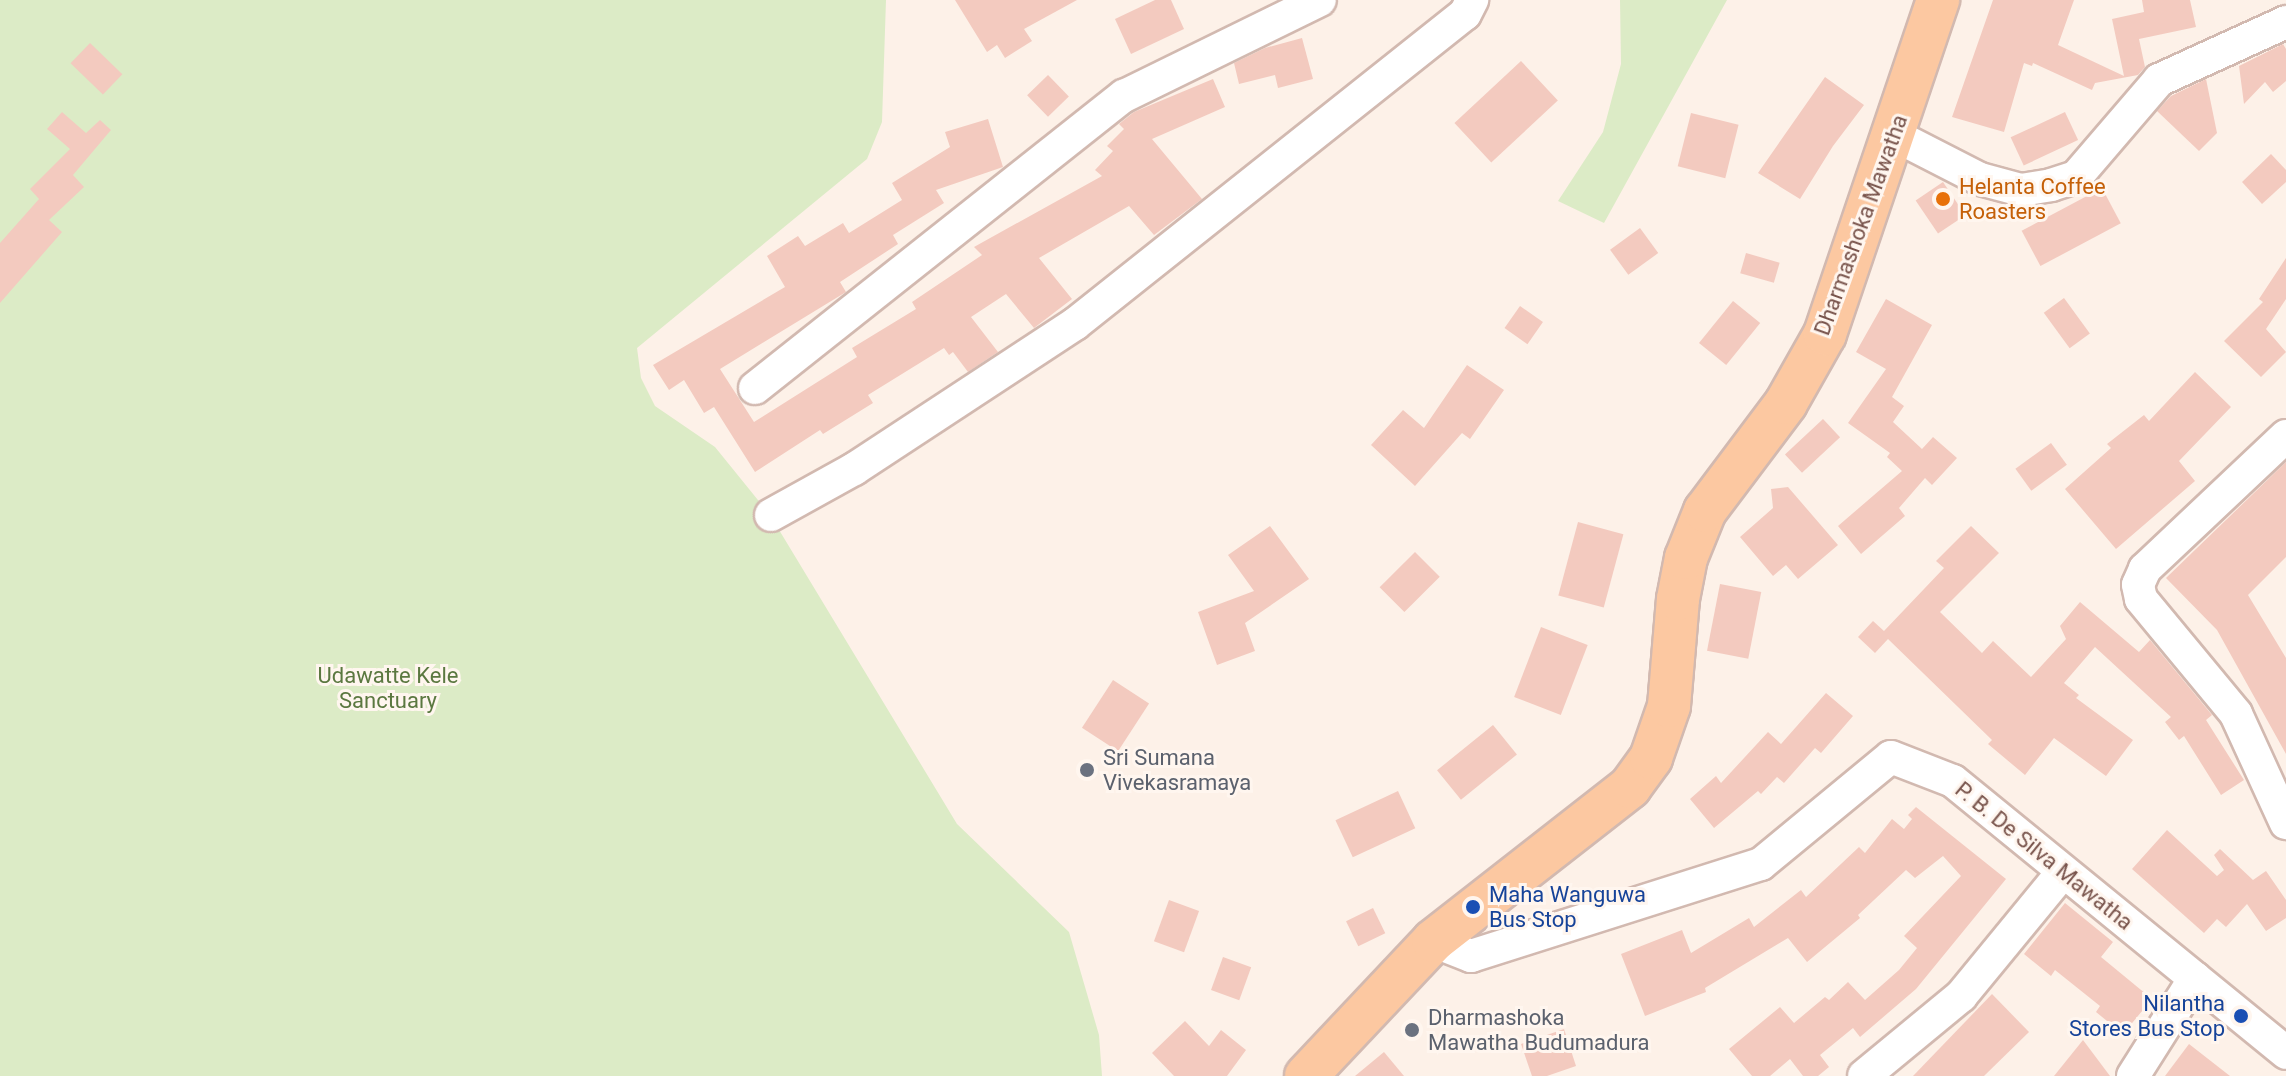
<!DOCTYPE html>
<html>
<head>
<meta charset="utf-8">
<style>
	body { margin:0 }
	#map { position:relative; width:2286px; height:1076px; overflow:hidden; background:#fdf1e8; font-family:Roboto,sans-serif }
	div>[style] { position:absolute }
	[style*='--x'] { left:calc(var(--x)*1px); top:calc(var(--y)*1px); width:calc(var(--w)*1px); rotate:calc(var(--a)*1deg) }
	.green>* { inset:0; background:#dcebc6 }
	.building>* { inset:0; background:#f3cabf; transform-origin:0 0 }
	.roads { filter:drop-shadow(2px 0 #d2b9b0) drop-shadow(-2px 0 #d2b9b0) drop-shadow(0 2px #d2b9b0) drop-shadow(0 -2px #d2b9b0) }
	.minor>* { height:32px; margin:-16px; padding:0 16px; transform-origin:16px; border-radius:16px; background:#fff }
	.major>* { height:42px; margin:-21px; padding:0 21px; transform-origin:21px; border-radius:21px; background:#fcc8a1 }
	.dots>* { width:22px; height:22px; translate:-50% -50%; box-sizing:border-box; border:4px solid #fff6ef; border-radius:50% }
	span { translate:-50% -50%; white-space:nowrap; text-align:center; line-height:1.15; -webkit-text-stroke:6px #fff6ef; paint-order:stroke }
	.food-label { font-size:22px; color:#c56008 }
	.left { translate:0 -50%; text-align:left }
	.street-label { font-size:22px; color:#78534b }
	.park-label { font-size:22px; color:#5b7840 }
	.worship-label { font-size:22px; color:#5b616d }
	.transit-label { font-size:22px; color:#164399 }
	.right { translate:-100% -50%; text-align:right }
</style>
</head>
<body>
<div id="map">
	<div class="green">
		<div style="clip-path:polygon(0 0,886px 0,882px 122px,867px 159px,637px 348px,641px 378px,655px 406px,715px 447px,770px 515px,957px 824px,1069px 932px,1099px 1035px,1102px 1076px,0 1076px)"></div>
		<div style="clip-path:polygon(1620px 0,1727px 0,1604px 223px,1558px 201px,1603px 132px,1621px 64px)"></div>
	</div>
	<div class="building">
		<div style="clip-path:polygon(955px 0,1077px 0,1024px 29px,1032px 41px,1005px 58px,997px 45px,987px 52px)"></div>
		<div style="clip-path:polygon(1155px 0,1171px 0,1184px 29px,1131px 54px,1115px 19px)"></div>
		<div style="clip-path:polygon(1993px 0,2074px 0,2058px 45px,2124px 76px,2112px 19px,2144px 12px,2142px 0,2190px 0,2196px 27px,2139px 39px,2145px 67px,2138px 75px,2095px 83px,2092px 90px,2033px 63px,2032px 66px,2024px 63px,2004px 132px,1952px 117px)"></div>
		<div style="clip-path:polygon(1302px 38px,1313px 79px,1278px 88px,1275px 75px,1239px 84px,1234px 63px,1265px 48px)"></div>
		<div style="left:90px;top:43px;width:45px;height:28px;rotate:44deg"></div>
		<div style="clip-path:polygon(2283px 44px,2286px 49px,2286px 81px,2273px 92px,2265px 82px,2244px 104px,2239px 66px)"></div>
		<div style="left:1521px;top:61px;width:54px;height:91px;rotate:47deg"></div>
		<div style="left:1048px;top:75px;width:30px;height:29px;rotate:46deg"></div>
		<div style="clip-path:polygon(1825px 77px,1864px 105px,1833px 146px,1800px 199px,1758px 173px)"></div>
		<div style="clip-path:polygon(1213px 79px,1225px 107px,1152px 139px,1202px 199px,1154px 235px,1129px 206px,1039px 258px,1072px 299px,1034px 328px,1006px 294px,971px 317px,998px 352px,968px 372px,953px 352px,949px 355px,944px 348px,868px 395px,873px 403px,823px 434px,820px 430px,755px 472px,714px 407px,704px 413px,684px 380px,669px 390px,653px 365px,785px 287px,767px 256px,798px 236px,805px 246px,843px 223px,849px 233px,902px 200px,892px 183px,950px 147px,945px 132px,988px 119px,1003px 167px,936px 190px,944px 203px,893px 235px,898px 244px,840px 282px,846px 292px,720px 369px,754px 422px,857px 357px,852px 348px,916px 309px,912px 302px,982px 255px,974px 247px,1102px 176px,1095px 170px,1113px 151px,1107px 146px,1124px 129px,1119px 124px,1134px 112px)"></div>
		<div style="clip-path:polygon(2206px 79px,2217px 133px,2199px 151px,2157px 111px,2171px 96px)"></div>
		<div style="clip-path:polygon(62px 112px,86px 133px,100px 120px,111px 130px,73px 175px,84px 187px,49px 220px,62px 232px,0 303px,0 243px,39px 199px,30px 189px,70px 149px,47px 129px)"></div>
		<div style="left:2065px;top:112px;width:31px;height:60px;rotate:65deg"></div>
		<div style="left:1691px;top:113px;width:49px;height:55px;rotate:14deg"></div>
		<div style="clip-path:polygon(2271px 154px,2286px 170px,2286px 182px,2262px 204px,2242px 182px)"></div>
		<div style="left:1943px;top:182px;width:40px;height:33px;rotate:56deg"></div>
		<div style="left:2102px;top:188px;width:40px;height:91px;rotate:62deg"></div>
		<div style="left:1640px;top:228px;width:31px;height:37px;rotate:54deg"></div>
		<div style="left:1746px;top:253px;width:35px;height:21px;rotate:16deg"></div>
		<div style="clip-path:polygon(2286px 258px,2286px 299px,2266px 329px,2286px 352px,2261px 377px,2224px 341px,2263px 302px,2259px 299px)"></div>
		<div style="left:2064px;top:298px;width:44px;height:25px;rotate:54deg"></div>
		<div style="clip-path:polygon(1886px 299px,1932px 325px,1892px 397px,1904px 406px,1893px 422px,1922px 449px,1933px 437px,1957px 458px,1932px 485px,1925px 478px,1899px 508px,1905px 516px,1861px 554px,1838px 526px,1902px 471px,1887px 457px,1890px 453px,1848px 423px,1886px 369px,1856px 352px)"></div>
		<div style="left:1733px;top:301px;width:35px;height:54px;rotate:39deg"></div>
		<div style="left:1520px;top:306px;width:28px;height:27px;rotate:35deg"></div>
		<div style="clip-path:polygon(1467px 365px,1504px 390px,1470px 439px,1462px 433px,1415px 486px,1371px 445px,1403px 410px,1424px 428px)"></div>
		<div style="clip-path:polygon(2195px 372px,2231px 407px,2179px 461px,2195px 481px,2116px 549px,2065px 489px,2111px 448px,2107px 444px,2144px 415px,2149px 421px)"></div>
		<div style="left:1823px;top:419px;width:25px;height:52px;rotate:47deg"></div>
		<div style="left:2051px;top:443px;width:27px;height:44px;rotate:54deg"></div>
		<div style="clip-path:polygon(2286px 462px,2286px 557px,2248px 595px,2286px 658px,2286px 754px,2217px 630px,2166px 578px)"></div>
		<div style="clip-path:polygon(1788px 487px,1838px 545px,1798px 579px,1786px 565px,1773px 576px,1740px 537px,1773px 508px,1771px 489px)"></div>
		<div style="left:1578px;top:522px;width:47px;height:76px;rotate:15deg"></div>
		<div style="clip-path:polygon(1270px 526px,1309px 579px,1245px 623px,1255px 651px,1217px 665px,1198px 612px,1254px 591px,1228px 555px)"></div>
		<div style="clip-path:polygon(1971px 526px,1999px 553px,1940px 612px,1982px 653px,1993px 641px,2031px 677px,2066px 639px,2060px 626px,2080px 602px,2139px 652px,2150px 640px,2212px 715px,2206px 720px,2244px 780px,2221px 795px,2184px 736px,2179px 740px,2165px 722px,2171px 717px,2095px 647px,2064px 683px,2079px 695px,2076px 698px,2133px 740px,2106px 776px,2054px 738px,2025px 775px,1988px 744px,1992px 740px,1888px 639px,1875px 653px,1858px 637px,1873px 621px,1884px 631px,1944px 568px,1936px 561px)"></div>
		<div style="left:1415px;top:552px;width:35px;height:50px;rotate:45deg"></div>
		<div style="left:1720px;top:584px;width:42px;height:68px;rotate:11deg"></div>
		<div style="left:1541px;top:627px;width:50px;height:75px;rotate:21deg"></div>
		<div style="left:1113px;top:680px;width:43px;height:57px;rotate:33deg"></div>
		<div style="clip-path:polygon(1826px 693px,1853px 716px,1821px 753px,1815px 748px,1784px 783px,1777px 777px,1761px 794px,1758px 791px,1714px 828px,1690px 799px,1716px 776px,1721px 783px,1768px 732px,1781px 744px)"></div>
		<div style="left:1493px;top:725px;width:38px;height:72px;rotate:51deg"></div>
		<div style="left:1398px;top:791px;width:41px;height:69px;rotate:65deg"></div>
		<div style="clip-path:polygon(1916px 807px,2006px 879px,1916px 989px,1860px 1037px,1853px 1028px,1820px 1055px,1829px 1067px,1818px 1076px,1803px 1076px,1790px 1059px,1770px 1076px,1752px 1076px,1729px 1049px,1780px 1007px,1794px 1023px,1825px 997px,1829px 1000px,1848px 982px,1865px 1000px,1899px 970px,1917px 948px,1904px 936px,1961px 876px,1943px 856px,1915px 878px,1906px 870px,1858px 915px,1860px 918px,1807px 962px,1788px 938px,1705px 988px,1706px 992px,1645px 1016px,1621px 954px,1682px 930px,1691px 953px,1749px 918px,1754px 927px,1801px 890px,1806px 897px,1859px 847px,1865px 853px,1892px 819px,1904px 829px,1912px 819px,1908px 815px)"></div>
		<div style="clip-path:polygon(2167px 830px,2217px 876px,2224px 870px,2214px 855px,2220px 849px,2253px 880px,2266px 871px,2286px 900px,2286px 918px,2266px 931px,2247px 904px,2226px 927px,2217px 919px,2204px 933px,2132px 869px)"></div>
		<div style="left:1169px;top:900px;width:32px;height:44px;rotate:20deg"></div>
		<div style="clip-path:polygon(2065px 903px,2113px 942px,2101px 957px,2152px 999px,2123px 1034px,2096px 1012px,2100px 1006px,2055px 970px,2051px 976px,2024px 954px)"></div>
		<div style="left:1373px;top:908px;width:28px;height:30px;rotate:64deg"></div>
		<div style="left:1223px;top:957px;width:30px;height:35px;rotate:20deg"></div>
		<div style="clip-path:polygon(1992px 994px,2029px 1032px,1984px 1076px,1913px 1076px)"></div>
		<div style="clip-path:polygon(1185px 1021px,1209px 1046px,1221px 1030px,1246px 1050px,1227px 1076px,1174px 1076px,1152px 1053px)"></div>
		<div style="clip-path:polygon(1564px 1029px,1576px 1066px,1547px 1076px,1532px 1076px,1521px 1044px)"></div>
		<div style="clip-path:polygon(2083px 1040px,2110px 1076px,2054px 1076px)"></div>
		<div style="clip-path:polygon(2189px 1044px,2230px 1076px,2165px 1076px)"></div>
		<div style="clip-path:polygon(1384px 1052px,1404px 1076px,1355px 1076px)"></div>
	</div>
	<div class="roads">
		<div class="minor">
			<div style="--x:1894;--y:135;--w:97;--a:27.1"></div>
			<div style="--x:1980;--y:179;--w:42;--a:15"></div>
			<div style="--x:2021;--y:190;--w:30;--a:-9"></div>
			<div style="--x:2051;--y:185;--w:26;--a:-18"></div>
			<div style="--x:2076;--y:177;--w:128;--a:-49.4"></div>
			<div style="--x:2159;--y:80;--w:140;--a:-24.5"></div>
			<div style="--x:755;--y:388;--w:471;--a:-38.4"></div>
			<div style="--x:1124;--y:96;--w:218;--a:-26.1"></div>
			<div style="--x:2286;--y:436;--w:194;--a:136.7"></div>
			<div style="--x:2145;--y:569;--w:17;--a:114"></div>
			<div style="--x:2138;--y:585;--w:14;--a:78"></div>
			<div style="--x:2141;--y:599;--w:149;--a:50.4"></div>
			<div style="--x:2236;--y:714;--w:120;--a:65.4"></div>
			<div style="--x:771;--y:515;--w:95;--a:-29"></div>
			<div style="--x:854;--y:469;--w:264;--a:-33.3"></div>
			<div style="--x:1075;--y:324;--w:498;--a:-38.5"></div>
			<div style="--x:1465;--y:14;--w:16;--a:-63"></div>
			<div style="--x:1433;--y:941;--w:41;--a:21.5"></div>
			<div style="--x:1471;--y:956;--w:304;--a:-17.6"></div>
			<div style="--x:1761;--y:864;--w:168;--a:-39.5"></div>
			<div style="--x:1891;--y:757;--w:66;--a:21.2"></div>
			<div style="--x:1953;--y:781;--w:430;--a:39.2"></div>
			<div style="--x:1864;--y:1076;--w:126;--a:-39.5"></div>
			<div style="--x:1961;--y:996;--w:161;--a:-50.6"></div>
			<div style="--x:2133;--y:1076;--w:116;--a:-57.7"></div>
		</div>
		<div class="major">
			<div style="--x:1306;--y:1076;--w:185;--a:-46.7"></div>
			<div style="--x:1433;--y:941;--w:250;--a:-38"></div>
			<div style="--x:1630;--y:787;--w:36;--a:-54"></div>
			<div style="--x:1651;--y:758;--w:55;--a:-70.9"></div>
			<div style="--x:1669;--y:706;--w:107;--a:-85.2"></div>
			<div style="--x:1678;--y:599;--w:42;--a:-79"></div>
			<div style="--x:1686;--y:558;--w:51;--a:-68"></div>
			<div style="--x:1705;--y:511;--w:135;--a:-53.1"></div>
			<div style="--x:1786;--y:403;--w:79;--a:-60.5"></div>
			<div style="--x:1825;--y:334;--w:353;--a:-71.3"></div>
		</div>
	</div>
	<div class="dots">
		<div style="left:1943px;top:199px;background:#e8710a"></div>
		<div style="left:1087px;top:770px;background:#6b7280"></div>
		<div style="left:1473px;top:907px;background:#1a4fb4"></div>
		<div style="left:2241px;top:1016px;background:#1a4fb4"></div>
		<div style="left:1412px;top:1030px;background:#6b7280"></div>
	</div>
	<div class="food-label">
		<span class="left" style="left:1959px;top:199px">Helanta Coffee<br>Roasters</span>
	</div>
	<div class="street-label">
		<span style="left:1861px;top:225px;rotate:-70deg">Dharmashoka Mawatha</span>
		<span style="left:2044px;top:856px;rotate:39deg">P. B. De Silva Mawatha</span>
	</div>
	<div class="park-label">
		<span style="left:388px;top:688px">Udawatte Kele<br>Sanctuary</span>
	</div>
	<div class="worship-label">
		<span class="left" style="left:1103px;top:770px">Sri Sumana<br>Vivekasramaya</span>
		<span class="left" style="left:1428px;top:1030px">Dharmashoka<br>Mawatha Budumadura</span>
	</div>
	<div class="transit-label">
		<span class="left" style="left:1489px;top:907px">Maha Wanguwa<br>Bus Stop</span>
		<span class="right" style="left:2225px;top:1016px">Nilantha<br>Stores Bus Stop</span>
	</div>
</div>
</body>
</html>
